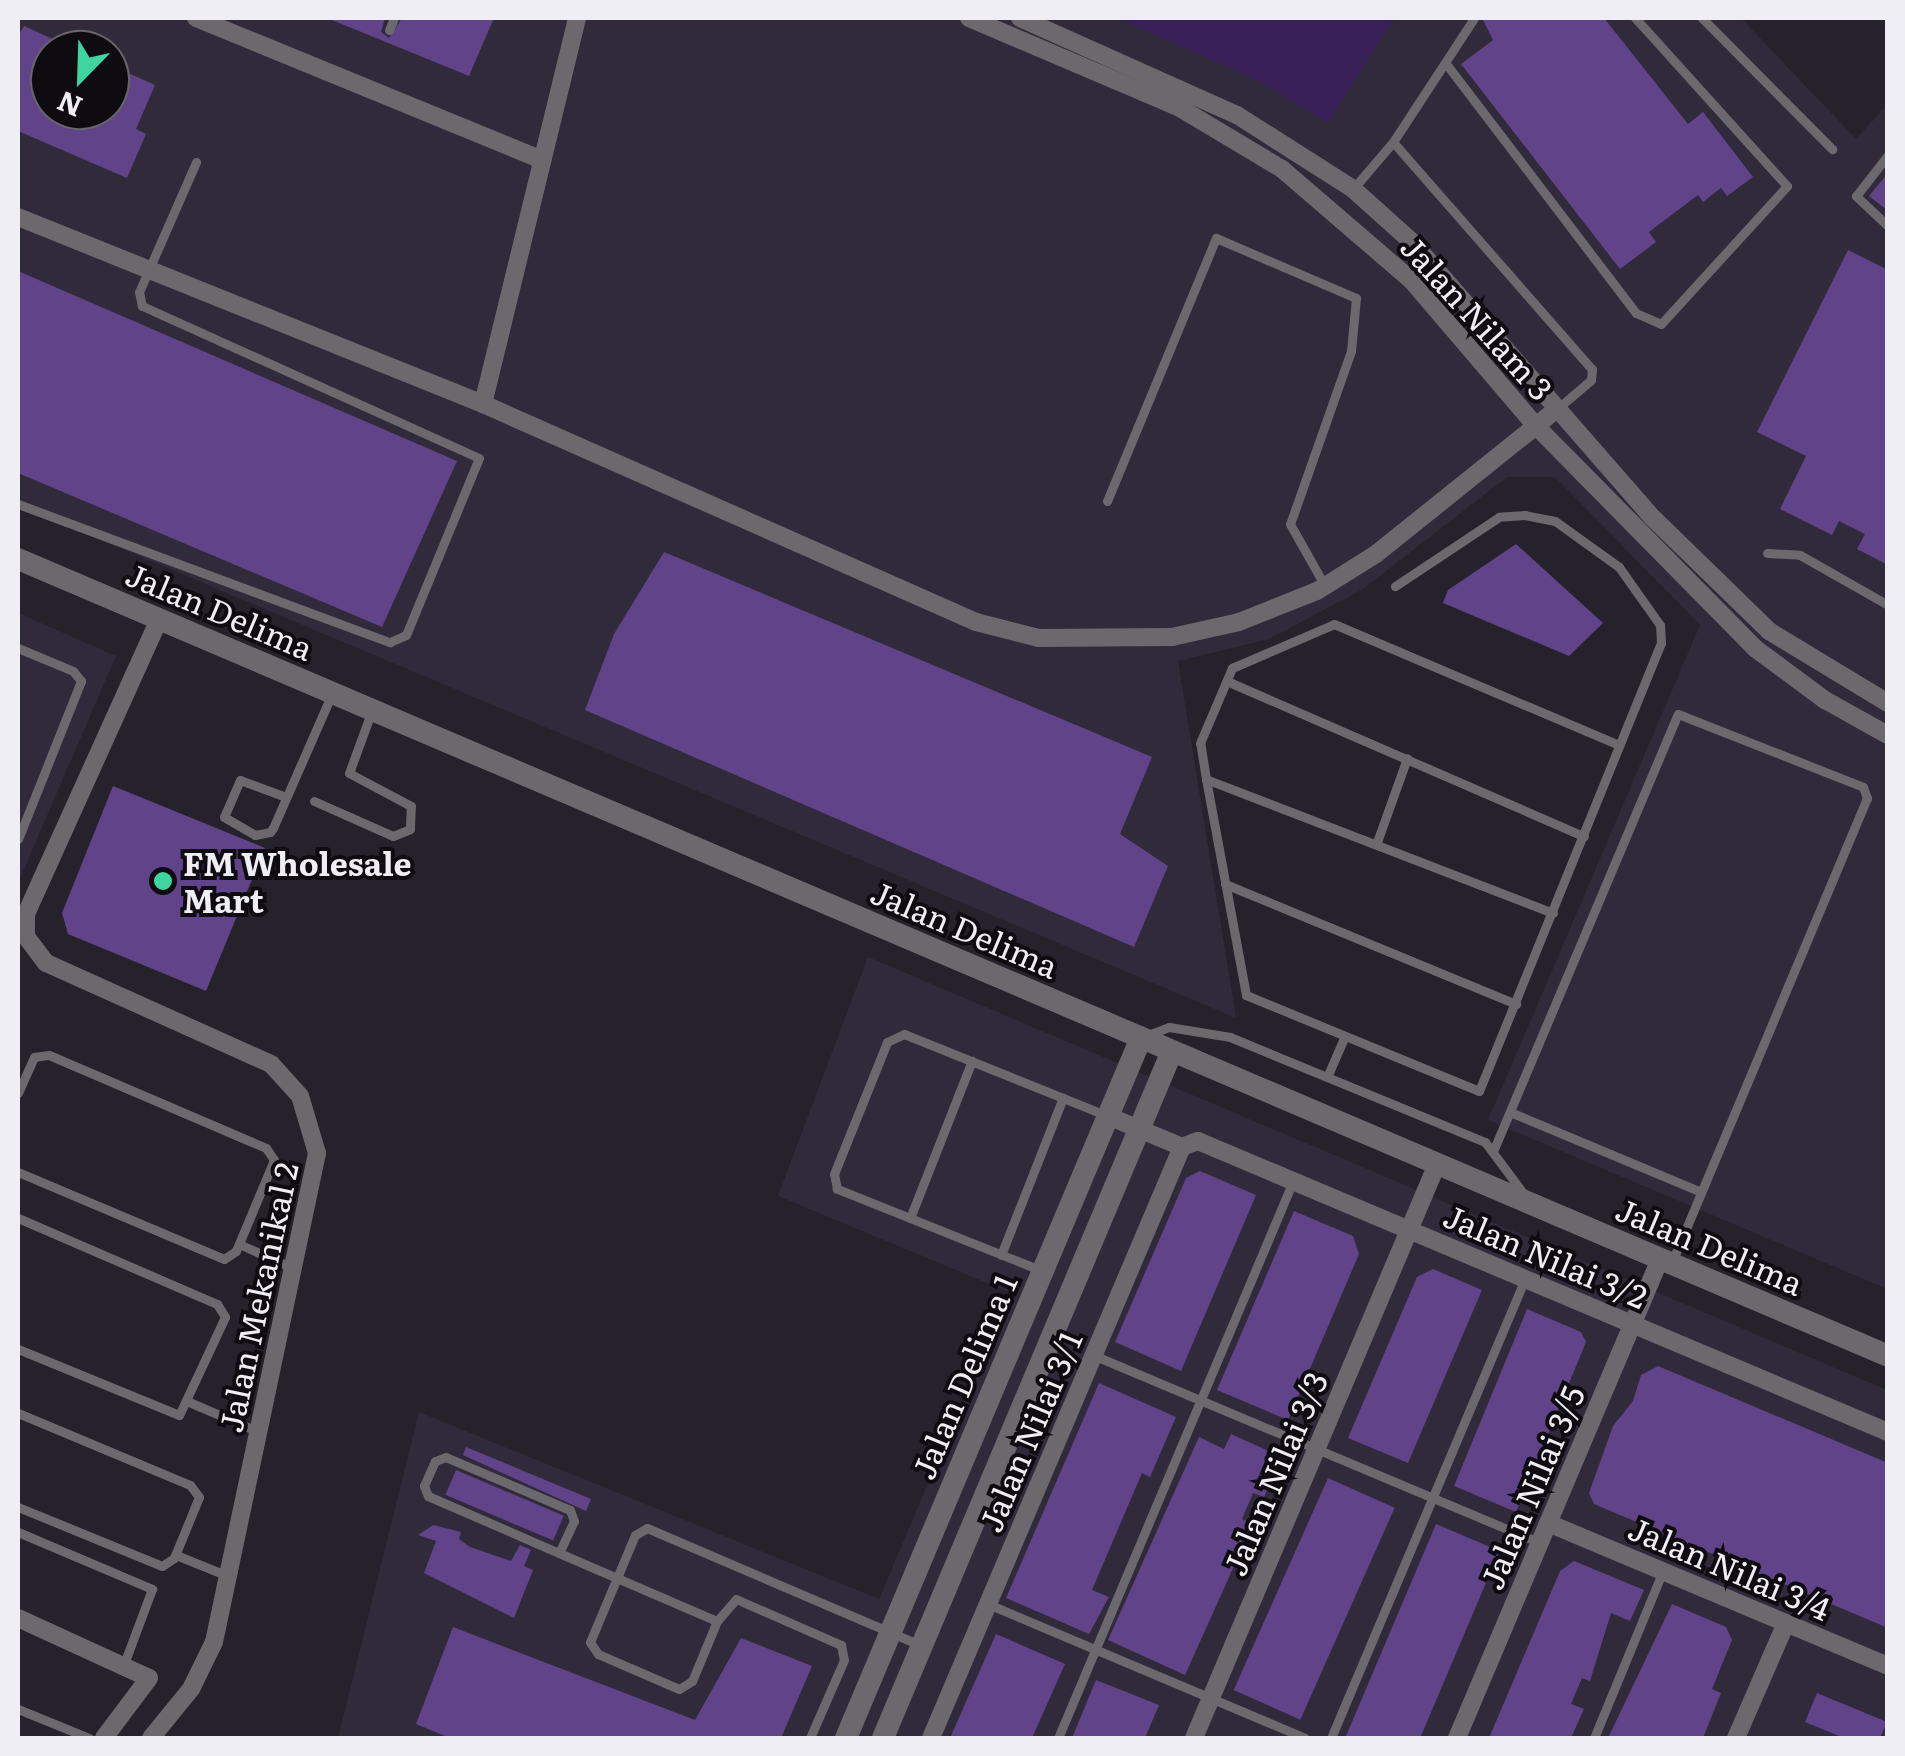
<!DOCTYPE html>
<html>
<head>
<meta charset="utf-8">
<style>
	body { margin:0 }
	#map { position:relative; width:1905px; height:1756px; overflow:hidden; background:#25222c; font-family:Literata,serif }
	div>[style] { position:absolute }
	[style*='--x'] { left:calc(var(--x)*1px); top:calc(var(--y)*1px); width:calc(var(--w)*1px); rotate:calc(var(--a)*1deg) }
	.built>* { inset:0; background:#302a3a }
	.green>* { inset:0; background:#392058 }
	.building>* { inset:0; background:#61438a; transform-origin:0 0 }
	.service>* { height:9px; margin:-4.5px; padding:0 4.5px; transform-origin:4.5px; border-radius:4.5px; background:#6b696e }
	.minor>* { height:18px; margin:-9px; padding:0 9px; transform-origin:9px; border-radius:9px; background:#6b696e }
	.tertiary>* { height:22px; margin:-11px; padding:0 11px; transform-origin:11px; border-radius:11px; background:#6b696e }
	.dots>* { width:28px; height:28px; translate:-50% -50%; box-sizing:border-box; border:5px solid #0e0c11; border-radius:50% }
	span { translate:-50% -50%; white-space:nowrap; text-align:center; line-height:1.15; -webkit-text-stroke:8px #0e0c11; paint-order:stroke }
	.street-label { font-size:32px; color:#f0eef5 }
	.poi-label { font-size:32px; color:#f0eef5; font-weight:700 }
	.left { translate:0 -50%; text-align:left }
	.frame { position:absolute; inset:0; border:20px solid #f0eef5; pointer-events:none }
	.north { position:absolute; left:30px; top:30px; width:100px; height:100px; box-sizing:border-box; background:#0e0c11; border:2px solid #68666c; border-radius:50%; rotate:203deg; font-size:28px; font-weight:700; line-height:40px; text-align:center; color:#f0eef5 }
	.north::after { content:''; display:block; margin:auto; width:35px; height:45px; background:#40d4a1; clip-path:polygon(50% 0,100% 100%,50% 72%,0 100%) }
</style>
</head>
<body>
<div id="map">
	<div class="built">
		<div style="clip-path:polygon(evenodd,18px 18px,1741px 18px,1856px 139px,1887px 105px,1887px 1289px,1488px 1120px,1700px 625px,1555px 477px,1507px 477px,1363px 589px,1269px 639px,1178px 661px,1236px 1018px,18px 505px,18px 18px,50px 50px,110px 50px,110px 110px,50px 110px,50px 50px)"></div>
		<div style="clip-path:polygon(18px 613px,116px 656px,18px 883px)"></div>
		<div style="clip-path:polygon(868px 957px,1887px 1390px,1887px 1738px,338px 1738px,419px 1412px,879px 1599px,1009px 1292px,778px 1196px)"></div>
	</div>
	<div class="green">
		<div style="clip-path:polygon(1117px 18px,1394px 18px,1328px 123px,1259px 81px)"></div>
	</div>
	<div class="building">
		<div style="clip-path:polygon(327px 18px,385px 18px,381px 32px,389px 38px,402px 18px,494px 18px,469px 76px)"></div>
		<div style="clip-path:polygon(1482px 18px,1604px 18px,1688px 124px,1703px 112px,1753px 177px,1727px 196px,1721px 188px,1703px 202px,1698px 195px,1649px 232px,1656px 242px,1620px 269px,1461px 64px,1493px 40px)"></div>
		<div style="clip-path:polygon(24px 26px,77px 50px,50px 50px,50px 110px,110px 110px,110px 65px,155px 85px,136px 129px,146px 134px,127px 178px,18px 131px,18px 36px)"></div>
		<div style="clip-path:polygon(1888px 173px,1888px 211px,1869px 196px)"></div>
		<div style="clip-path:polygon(1848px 250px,1888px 270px,1888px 565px,1857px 549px,1865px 534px,1839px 521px,1832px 535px,1780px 509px,1806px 456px,1757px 432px)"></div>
		<div style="clip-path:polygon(18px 271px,457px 461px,382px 627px,18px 473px)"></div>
		<div style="clip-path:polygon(1516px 544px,1603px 623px,1569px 656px,1443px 603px,1448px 590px)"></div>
		<div style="clip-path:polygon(664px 552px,1152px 757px,1120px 834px,1168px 866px,1134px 947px,585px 710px,614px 634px)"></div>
		<div style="clip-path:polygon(113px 786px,265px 848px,206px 991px,68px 934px,62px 913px)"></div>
		<div style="clip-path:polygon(1200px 1171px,1256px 1195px,1181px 1371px,1115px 1342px,1186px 1178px)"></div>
		<div style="clip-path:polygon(1294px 1211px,1353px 1236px,1359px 1254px,1288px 1420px,1217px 1390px)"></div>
		<div style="clip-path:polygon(1433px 1269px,1482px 1290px,1408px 1463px,1348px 1438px,1417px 1277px)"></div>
		<div style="clip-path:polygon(1527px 1309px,1581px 1332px,1586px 1342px,1516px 1512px,1454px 1486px)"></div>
		<div style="clip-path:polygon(1658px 1366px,1888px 1463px,1888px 1628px,1594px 1504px,1589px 1493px,1613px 1426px,1633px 1401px,1641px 1375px)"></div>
		<div style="clip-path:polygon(1099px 1383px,1176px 1417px,1150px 1477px,1142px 1473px,1092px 1590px,1109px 1597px,1089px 1634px,1006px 1598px)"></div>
		<div style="clip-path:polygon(1231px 1434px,1282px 1457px,1264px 1497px,1253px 1493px,1242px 1519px,1253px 1524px,1185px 1675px,1108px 1640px,1199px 1437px,1224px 1449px)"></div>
		<div style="clip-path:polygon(466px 1447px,591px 1499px,586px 1511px,463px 1455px)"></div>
		<div style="left:456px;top:1470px;width:117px;height:27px;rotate:23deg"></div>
		<div style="left:1328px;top:1478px;width:73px;height:232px;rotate:24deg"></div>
		<div style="left:1436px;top:1524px;width:69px;height:233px;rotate:23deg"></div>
		<div style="clip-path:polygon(433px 1525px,461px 1532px,459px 1539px,470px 1547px,511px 1561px,520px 1545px,531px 1550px,524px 1566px,533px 1570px,514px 1618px,424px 1573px,436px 1541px,418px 1535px)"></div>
		<div style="clip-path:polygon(1574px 1561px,1644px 1590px,1630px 1621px,1611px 1613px,1590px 1681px,1582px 1678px,1571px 1704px,1584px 1709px,1571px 1738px,1489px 1738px,1560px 1571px)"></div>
		<div style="clip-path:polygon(1672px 1604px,1726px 1627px,1732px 1640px,1712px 1689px,1721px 1693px,1703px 1738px,1608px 1738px)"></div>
		<div style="clip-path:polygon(453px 1627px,695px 1720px,741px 1638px,812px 1666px,781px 1738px,450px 1738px,416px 1724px)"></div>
		<div style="clip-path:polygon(996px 1634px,1065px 1664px,1032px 1738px,950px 1738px)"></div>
		<div style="clip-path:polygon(1096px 1680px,1159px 1705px,1145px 1738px,1072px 1738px)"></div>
		<div style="clip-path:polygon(1817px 1693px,1887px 1722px,1880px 1738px,1844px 1738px,1805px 1722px)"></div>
	</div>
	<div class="service">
		<div style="--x:1702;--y:18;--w:185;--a:45.2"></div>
		<div style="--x:389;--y:30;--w:13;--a:-67"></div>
		<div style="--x:1447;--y:65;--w:312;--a:52.7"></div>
		<div style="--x:1636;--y:313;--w:27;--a:24"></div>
		<div style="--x:1661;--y:324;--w:187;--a:-47.6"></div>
		<div style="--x:1787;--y:186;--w:227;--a:-132.1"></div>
		<div style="--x:1393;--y:142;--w:302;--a:48.8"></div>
		<div style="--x:1592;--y:369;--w:11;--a:95"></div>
		<div style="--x:1591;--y:380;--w:43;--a:139.7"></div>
		<div style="--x:1888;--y:155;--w:52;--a:128"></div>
		<div style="--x:1856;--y:196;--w:44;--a:43.2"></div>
		<div style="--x:1353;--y:189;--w:62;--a:-49.6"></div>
		<div style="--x:1393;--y:142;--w:148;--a:-56.8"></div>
		<div style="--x:1107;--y:501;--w:285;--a:-67.5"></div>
		<div style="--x:1216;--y:238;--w:152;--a:23.2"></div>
		<div style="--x:1356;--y:298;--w:53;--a:95.4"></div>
		<div style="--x:1351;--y:351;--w:183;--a:109.4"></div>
		<div style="--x:1290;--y:524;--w:71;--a:60.6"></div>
		<div style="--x:18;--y:504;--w:397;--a:20.4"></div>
		<div style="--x:390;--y:642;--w:17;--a:-24"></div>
		<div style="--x:406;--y:635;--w:191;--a:-67.6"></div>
		<div style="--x:479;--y:458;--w:370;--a:-155.7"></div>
		<div style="--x:142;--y:306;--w:14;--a:-102"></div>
		<div style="--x:139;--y:292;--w:142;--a:-66.3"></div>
		<div style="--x:1767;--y:553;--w:33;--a:3"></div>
		<div style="--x:1800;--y:555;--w:101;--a:29.6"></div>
		<div style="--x:18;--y:648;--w:60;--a:22.7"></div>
		<div style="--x:73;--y:671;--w:13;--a:51"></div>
		<div style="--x:81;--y:681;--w:170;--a:111.7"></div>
		<div style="--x:1229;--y:682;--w:387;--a:23.5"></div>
		<div style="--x:1206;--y:779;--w:220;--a:79.5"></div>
		<div style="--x:1246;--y:995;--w:252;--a:22.4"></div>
		<div style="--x:1479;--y:1091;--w:484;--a:-67.9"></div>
		<div style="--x:1661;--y:643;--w:18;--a:-93"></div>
		<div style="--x:1660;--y:625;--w:71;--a:-125.3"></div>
		<div style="--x:1619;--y:567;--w:79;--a:-144.3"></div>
		<div style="--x:1555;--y:521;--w:31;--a:-169"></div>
		<div style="--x:1525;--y:515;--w:26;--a:176"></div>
		<div style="--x:1499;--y:517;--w:125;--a:146.4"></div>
		<div style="--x:286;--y:797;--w:49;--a:-159.7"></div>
		<div style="--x:240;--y:780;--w:40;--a:113.4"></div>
		<div style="--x:224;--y:817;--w:36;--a:30"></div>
		<div style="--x:255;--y:835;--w:15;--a:-11"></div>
		<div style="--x:270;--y:832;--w:5;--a:-53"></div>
		<div style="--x:273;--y:828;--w:144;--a:-66.3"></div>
		<div style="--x:314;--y:801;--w:86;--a:23.9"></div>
		<div style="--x:393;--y:836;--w:18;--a:-22"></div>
		<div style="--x:410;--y:829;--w:23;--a:-88"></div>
		<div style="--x:411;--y:806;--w:70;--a:-152"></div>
		<div style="--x:349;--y:773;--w:64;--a:-69.9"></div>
		<div style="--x:1377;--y:842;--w:89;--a:-70.3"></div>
		<div style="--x:1225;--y:884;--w:315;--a:22.4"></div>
		<div style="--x:1553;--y:913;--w:372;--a:-158.9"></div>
		<div style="--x:1206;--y:779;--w:36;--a:-99"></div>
		<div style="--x:1200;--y:743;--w:82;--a:-66.9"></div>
		<div style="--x:1232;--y:668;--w:111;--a:-23.3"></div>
		<div style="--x:1334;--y:624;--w:310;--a:23"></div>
		<div style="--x:1148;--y:1035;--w:22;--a:-21"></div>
		<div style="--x:1169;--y:1027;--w:62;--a:9.3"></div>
		<div style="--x:1230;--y:1037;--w:276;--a:22.4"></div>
		<div style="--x:1485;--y:1142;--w:69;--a:53.3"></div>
		<div style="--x:1327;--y:1077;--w:43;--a:-66.4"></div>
		<div style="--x:18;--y:1093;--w:39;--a:-66"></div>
		<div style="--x:34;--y:1057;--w:15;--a:-8"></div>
		<div style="--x:49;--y:1055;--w:236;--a:23.2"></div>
		<div style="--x:266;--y:1148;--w:14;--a:56"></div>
		<div style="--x:274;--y:1160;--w:99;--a:112.7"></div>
		<div style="--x:236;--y:1251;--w:14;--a:146"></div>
		<div style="--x:224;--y:1259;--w:224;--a:-157.1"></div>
		<div style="--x:1510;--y:1112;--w:207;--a:22.7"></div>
		<div style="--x:1494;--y:1149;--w:472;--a:-67.1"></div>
		<div style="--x:1678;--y:714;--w:199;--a:21.5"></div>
		<div style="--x:1863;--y:787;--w:12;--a:70"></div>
		<div style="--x:1867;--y:798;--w:503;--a:112.8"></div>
		<div style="--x:18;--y:1218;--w:217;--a:23.4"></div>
		<div style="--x:217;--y:1304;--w:15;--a:58"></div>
		<div style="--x:225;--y:1317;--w:108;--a:115.1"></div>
		<div style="--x:179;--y:1415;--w:174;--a:-157.7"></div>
		<div style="--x:910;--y:1218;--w:169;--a:-68.5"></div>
		<div style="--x:239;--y:1244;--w:59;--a:24"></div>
		<div style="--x:1001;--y:1255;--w:169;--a:-68.5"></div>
		<div style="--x:1040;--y:1270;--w:219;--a:-158.2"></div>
		<div style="--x:837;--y:1189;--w:15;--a:-101"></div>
		<div style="--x:834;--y:1174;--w:142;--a:-68.1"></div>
		<div style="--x:887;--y:1042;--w:19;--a:-25"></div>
		<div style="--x:904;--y:1034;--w:218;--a:21.9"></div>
		<div style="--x:1093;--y:1355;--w:485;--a:22.8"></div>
		<div style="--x:189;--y:1402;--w:74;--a:23.1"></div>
		<div style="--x:18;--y:1413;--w:186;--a:22.7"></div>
		<div style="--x:190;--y:1485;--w:15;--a:53"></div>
		<div style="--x:199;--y:1497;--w:66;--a:112.3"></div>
		<div style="--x:174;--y:1558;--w:14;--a:146"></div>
		<div style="--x:162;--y:1566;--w:156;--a:-157.7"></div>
		<div style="--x:18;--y:1532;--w:146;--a:23"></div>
		<div style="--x:152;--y:1589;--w:80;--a:110.5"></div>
		<div style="--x:559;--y:1553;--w:35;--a:-65"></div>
		<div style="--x:574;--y:1521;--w:12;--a:-110"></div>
		<div style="--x:570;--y:1510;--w:135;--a:-156.9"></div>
		<div style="--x:446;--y:1457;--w:12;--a:160"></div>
		<div style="--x:435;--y:1461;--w:27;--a:114"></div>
		<div style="--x:424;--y:1486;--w:11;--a:68"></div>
		<div style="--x:428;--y:1496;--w:143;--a:23.5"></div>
		<div style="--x:559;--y:1553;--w:172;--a:23.3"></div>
		<div style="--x:717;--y:1621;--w:29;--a:-49"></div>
		<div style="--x:736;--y:1599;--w:115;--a:23.7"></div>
		<div style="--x:841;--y:1645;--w:15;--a:79"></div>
		<div style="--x:844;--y:1660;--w:85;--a:113.6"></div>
		<div style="--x:176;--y:1555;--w:56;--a:22"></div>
		<div style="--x:988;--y:1604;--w:344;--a:22.9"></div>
		<div style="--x:717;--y:1621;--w:65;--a:112.6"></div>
		<div style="--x:692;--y:1681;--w:15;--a:148"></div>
		<div style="--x:679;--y:1689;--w:88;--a:-156.6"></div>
		<div style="--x:598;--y:1654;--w:14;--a:-124"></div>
		<div style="--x:590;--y:1642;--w:116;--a:-67.2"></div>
		<div style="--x:635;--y:1535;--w:14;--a:-30"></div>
		<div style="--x:647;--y:1528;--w:297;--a:23.2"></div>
		<div style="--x:18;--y:1709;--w:77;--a:22.2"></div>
		<div style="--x:1058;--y:1738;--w:605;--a:-67.12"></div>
		<div style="--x:1331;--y:1738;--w:498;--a:-67.1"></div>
		<div style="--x:1594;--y:1738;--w:181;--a:-67.6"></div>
	</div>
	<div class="minor">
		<div style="--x:196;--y:18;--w:372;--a:22.3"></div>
		<div style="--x:969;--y:18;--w:229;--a:23.1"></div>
		<div style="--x:1180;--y:108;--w:119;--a:30.9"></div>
		<div style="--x:1282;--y:169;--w:172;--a:40.7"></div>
		<div style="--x:1412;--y:281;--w:191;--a:49.5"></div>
		<div style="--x:1536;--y:426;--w:313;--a:45.4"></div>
		<div style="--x:1756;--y:649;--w:86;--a:36.5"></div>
		<div style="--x:1825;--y:700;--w:72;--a:29.1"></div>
		<div style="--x:1020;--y:18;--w:238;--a:24.1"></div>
		<div style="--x:1237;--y:115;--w:138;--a:32.5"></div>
		<div style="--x:1353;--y:189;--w:79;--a:41.9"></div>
		<div style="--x:1412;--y:242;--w:366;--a:48.9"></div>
		<div style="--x:1653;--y:518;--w:162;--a:44.2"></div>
		<div style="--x:1769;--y:631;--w:139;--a:31.2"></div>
		<div style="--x:18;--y:217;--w:501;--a:21.91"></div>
		<div style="--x:483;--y:404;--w:539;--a:23.85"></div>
		<div style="--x:976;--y:622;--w:65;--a:14.3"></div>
		<div style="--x:1039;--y:638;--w:133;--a:-0.4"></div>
		<div style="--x:1172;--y:637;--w:69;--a:-12.6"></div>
		<div style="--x:1239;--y:622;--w:84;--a:-21.7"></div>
		<div style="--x:1317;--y:591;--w:70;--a:-32.1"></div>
		<div style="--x:1376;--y:554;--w:231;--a:-38.7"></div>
		<div style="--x:483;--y:404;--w:397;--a:-76.3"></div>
		<div style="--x:1108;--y:1116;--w:80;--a:22.7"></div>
		<div style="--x:1182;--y:1147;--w:17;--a:-21"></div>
		<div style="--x:1198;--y:1141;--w:749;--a:22.87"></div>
		<div style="--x:1548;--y:1523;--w:369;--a:22.8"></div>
		<div style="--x:18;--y:1618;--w:144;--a:24.6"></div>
		<div style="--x:149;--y:1678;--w:75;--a:126.9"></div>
		<div style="--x:151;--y:1738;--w:63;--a:-50.8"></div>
		<div style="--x:191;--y:1689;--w:52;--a:-63.9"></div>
		<div style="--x:214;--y:1642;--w:500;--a:-78.1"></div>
		<div style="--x:317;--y:1153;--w:59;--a:-106.6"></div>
		<div style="--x:300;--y:1096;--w:43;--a:-132.2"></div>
		<div style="--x:271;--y:1064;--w:247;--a:-155.8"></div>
		<div style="--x:46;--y:963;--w:34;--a:-127"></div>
		<div style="--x:26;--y:936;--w:22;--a:-90"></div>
		<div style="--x:26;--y:914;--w:324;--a:-65.7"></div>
		<div style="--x:931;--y:1738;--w:642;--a:-66.99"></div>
		<div style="--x:1194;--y:1738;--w:623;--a:-67.05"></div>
		<div style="--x:1457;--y:1738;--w:520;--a:-67.03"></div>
		<div style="--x:1736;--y:1738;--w:125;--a:-66.5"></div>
	</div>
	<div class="tertiary">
		<div style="--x:18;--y:559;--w:2033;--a:23.08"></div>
		<div style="--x:846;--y:1738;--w:760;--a:-67.15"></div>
		<div style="--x:883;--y:1738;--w:745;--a:-67.18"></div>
	</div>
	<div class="dots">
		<div style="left:163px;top:881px;background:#40d4a1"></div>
	</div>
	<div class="street-label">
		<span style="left:1478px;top:317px;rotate:48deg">Jalan Nilam 3</span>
		<span style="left:220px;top:610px;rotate:23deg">Jalan Delima</span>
		<span style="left:965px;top:928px;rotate:23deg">Jalan Delima</span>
		<span style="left:1710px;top:1245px;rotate:23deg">Jalan Delima</span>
		<span style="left:1546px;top:1255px;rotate:23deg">Jalan Nilai 3/2</span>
		<span style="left:257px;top:1297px;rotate:-78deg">Jalan Mekanikal 2</span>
		<span style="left:963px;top:1376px;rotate:-67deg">Jalan Delima 1</span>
		<span style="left:1029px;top:1431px;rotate:-67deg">Jalan Nilai 3/1</span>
		<span style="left:1274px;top:1473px;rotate:-67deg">Jalan Nilai 3/3</span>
		<span style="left:1531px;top:1487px;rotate:-67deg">Jalan Nilai 3/5</span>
		<span style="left:1730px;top:1567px;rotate:23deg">Jalan Nilai 3/4</span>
	</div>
	<div class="poi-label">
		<span class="left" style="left:183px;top:881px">FM Wholesale<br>Mart</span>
	</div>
	<div class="frame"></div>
	<div class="north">N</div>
</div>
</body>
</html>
